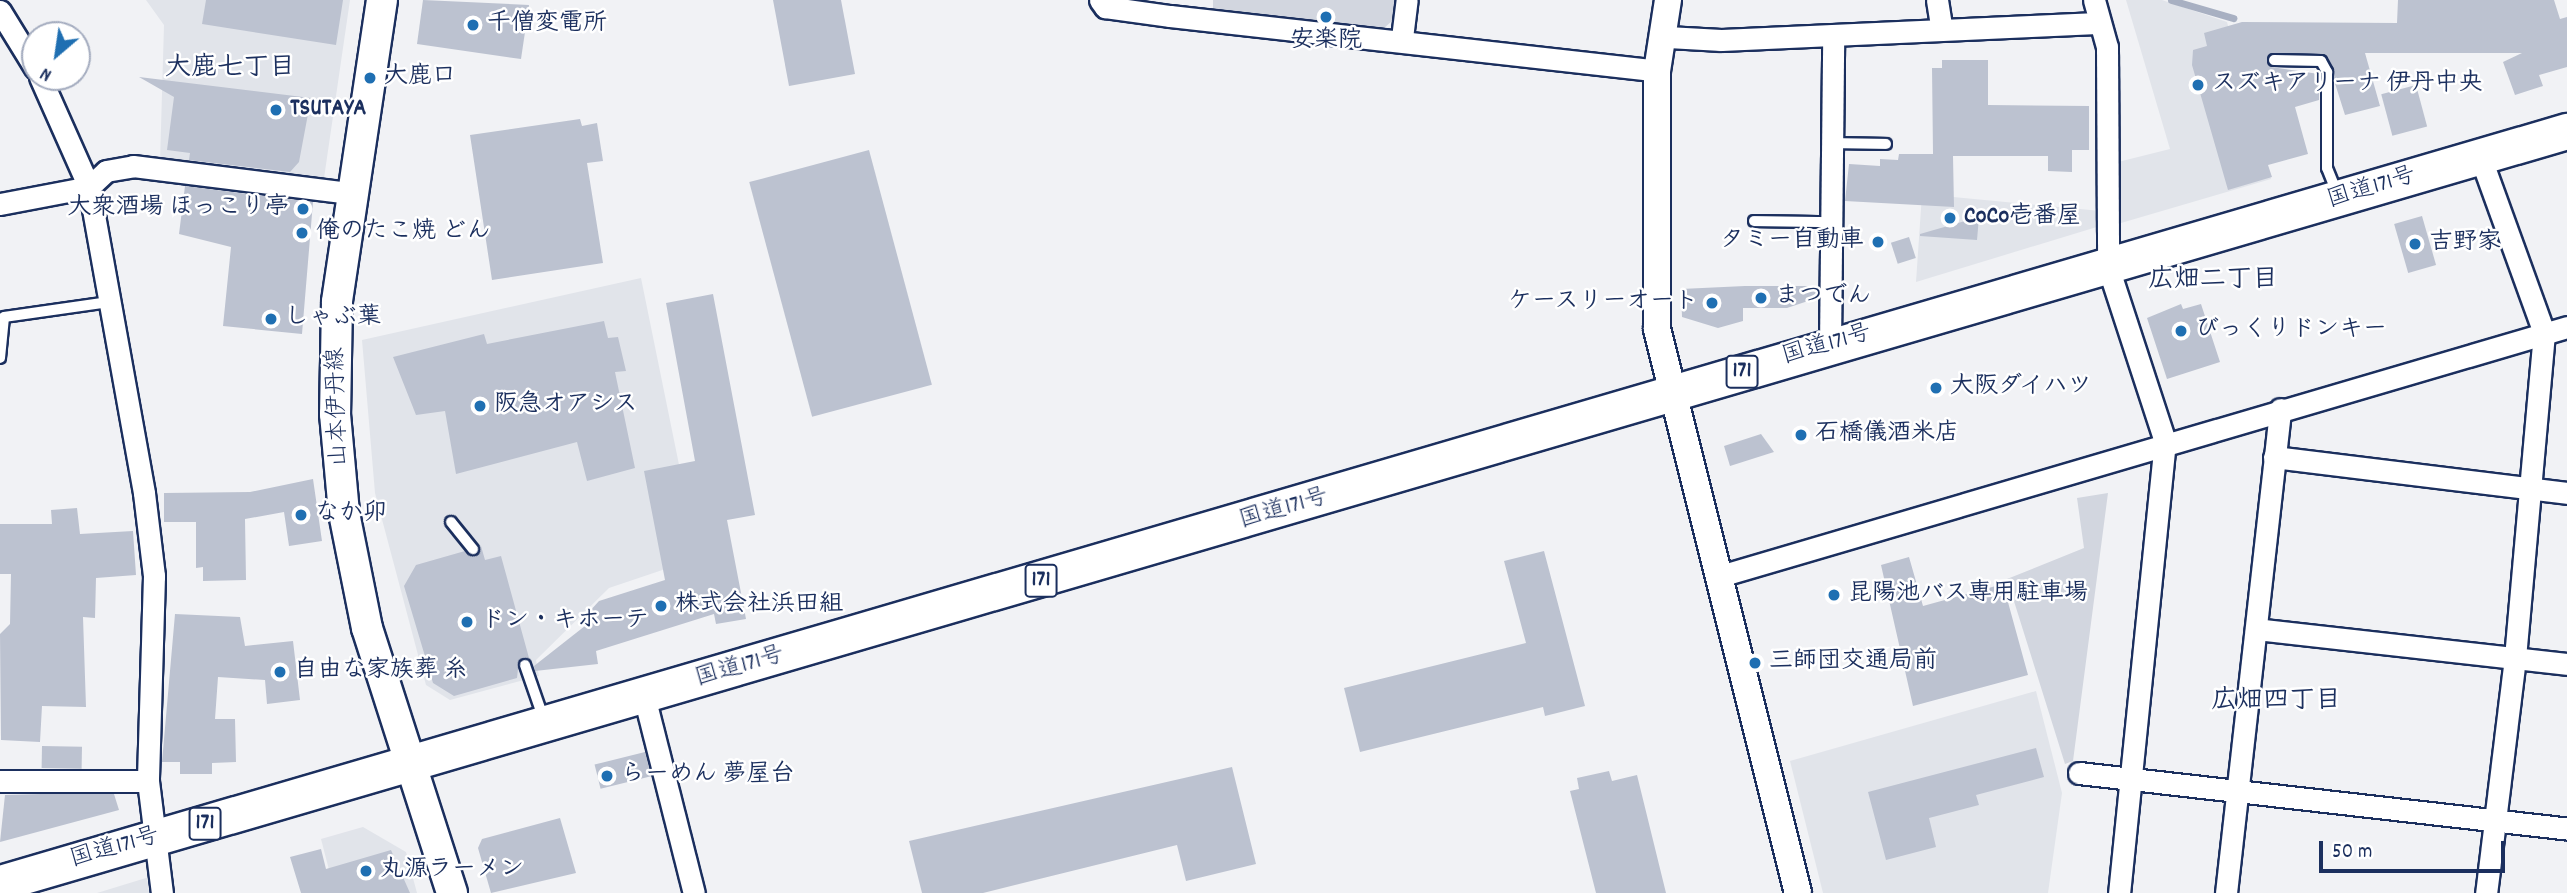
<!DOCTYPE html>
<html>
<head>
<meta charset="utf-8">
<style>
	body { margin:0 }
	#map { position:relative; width:2567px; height:893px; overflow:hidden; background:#f1f2f5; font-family:Dekko,"Klee One",sans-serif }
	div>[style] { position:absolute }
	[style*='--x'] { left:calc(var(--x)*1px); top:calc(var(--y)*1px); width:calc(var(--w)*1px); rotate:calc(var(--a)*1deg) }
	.built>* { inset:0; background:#e1e4ea }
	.green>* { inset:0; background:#d2d6df }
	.stream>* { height:7px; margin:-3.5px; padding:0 3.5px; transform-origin:3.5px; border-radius:3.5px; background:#a8b0c2 }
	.building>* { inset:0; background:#bcc2d0; transform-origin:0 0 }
	.roads { filter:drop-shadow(2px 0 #1b2f5e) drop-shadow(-2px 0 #1b2f5e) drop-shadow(0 2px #1b2f5e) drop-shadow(0 -2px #1b2f5e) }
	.service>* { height:10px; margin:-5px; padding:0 5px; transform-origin:5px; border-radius:5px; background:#fff }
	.minor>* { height:21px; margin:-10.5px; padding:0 10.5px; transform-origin:10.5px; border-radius:10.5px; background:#fff }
	.tertiary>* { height:26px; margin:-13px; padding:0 13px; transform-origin:13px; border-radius:13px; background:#fff }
	.secondary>* { height:30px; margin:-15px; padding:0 15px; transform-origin:15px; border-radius:15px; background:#fff }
	.trunk>* { height:35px; margin:-17.5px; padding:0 17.5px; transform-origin:17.5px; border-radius:17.5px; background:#fff }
	.dots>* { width:19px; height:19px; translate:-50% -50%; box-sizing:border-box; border:4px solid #fff; border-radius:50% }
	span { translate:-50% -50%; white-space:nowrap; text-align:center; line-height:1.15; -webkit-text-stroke:5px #fff; paint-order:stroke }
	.shield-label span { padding:2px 5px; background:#fff; border:2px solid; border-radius:5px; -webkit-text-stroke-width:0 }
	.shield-label { font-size:23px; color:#1b2f5e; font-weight:700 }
	.poi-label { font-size:24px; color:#1b2f5e; font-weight:700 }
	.left { translate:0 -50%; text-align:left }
	.right { translate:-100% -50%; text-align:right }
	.street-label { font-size:24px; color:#1b2f5e }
	.neighbourhood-label { font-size:26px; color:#1b2f5e; font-weight:700 }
	.north { position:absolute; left:21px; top:21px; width:70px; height:70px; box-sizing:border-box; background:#fff; border:2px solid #a4acbf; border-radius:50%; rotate:209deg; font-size:19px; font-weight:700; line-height:28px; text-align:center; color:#1b2f5e }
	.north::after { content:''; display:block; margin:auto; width:24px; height:32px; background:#1f6fb2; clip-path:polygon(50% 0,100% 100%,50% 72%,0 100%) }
	.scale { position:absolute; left:2319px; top:841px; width:186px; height:32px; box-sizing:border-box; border:4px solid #1b2f5e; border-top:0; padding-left:9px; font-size:21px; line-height:24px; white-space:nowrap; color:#1b2f5e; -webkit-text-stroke:5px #fff; paint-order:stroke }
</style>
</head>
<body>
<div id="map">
	<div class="built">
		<div style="clip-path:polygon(146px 0,350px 0,323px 185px,160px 162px,164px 25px)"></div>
		<div style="clip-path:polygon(2126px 0,2162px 0,2227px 22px,2271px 179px,2121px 223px,2118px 162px,2170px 149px)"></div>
		<div style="clip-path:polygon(1922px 194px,2101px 211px,2100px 226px,1916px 282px)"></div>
		<div style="clip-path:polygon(641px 278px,698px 558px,609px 588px,536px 660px,539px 676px,450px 700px,426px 685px,375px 493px,362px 340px)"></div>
		<div style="clip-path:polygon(2036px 691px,2062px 793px,2048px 893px,1823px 893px,1790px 761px)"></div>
		<div style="clip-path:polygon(363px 827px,406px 852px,417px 893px,335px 893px,321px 839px)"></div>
		<div style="clip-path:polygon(147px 878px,149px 893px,97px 893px,146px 878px)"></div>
	</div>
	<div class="green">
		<div style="clip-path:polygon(1213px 0,1395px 0,1392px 21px,1383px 29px,1213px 12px)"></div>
		<div style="clip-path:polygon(2108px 493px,2073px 761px,2065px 764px,2007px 579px,2084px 548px,2077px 498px)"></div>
	</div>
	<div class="stream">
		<div style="--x:2171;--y:0;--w:65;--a:16.2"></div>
	</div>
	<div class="building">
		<div style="clip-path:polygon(206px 0,343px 0,336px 45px,202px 24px)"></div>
		<div style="clip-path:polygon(423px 0,529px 5px,521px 59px,417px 44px)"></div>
		<div style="clip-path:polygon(773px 0,841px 0,855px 74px,789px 86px)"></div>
		<div style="clip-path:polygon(2398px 0,2554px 0,2560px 19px,2567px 17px,2567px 67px,2539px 75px,2543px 86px,2515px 95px,2503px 62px,2522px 53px,2365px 53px,2380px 106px,2345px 115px,2326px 55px,2271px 53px,2271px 67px,2319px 74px,2319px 100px,2295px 107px,2308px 154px,2268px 165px,2272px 177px,2228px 190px,2192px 65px,2193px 50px,2207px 46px,2204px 33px,2242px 22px,2397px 23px)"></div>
		<div style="clip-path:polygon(1942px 60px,1988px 60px,1988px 105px,2089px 106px,2089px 150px,2072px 150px,2072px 172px,2048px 171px,2048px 156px,1953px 156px,1954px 207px,1845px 201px,1849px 164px,1880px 166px,1880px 159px,1898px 160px,1899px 154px,1933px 154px,1932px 68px,1942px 68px)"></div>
		<div style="clip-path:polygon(139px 77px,311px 98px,299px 162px,290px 172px,189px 160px,190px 153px,167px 150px,174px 97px)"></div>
		<div style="left:2416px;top:85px;width:43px;height:36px;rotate:75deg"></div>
		<div style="clip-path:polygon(580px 119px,582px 126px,597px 123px,603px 161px,587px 163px,603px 263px,492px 280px,470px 135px)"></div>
		<div style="left:869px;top:150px;width:243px;height:124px;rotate:75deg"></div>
		<div style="clip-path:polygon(185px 186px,313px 202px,302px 334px,223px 326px,231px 247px,179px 234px)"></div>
		<div style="left:2422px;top:216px;width:51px;height:29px;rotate:74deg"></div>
		<div style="clip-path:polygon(1979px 217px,1977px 240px,1920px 236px,1920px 234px)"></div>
		<div style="left:1909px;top:237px;width:22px;height:19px;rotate:72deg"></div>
		<div style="clip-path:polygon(1745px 286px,1817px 286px,1817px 298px,1787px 308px,1743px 308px,1743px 321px,1718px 328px,1682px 317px,1681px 289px)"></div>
		<div style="clip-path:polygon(713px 294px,755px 515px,727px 520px,746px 619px,716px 624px,714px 614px,596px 651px,598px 664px,535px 671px,534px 666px,590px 622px,589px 612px,599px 601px,665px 580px,644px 471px,695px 461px,666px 303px)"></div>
		<div style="clip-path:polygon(2181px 304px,2183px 309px,2201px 304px,2220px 362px,2167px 379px,2147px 318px)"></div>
		<div style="clip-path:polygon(604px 321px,608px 338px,618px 337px,626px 371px,615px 372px,635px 468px,587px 481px,577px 442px,456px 474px,445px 411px,416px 415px,393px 357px,484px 334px,487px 344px)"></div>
		<div style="clip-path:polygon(1761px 434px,1774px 452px,1730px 466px,1724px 446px)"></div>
		<div style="clip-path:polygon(313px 479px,322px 541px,289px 546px,284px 512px,245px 519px,246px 580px,203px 581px,203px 567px,196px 568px,196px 522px,164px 522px,164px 493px,250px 492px)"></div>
		<div style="clip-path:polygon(77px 508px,80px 534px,133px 531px,136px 575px,96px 578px,95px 618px,83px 617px,86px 707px,42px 706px,40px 742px,1px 740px,0 634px,10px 624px,11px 574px,0 574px,0 524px,52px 524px,51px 510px)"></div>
		<div style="clip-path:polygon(481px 546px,485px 560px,501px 556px,529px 658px,519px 660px,517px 678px,454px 696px,433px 683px,404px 586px,416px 565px,465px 551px,475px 557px)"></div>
		<div style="clip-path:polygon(1544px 551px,1585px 706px,1545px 716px,1543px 707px,1360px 752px,1344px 688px,1526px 643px,1504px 561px)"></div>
		<div style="clip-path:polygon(1909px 557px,1923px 606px,2003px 584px,2028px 675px,1913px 706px,1881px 565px)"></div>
		<div style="clip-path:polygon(175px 614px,240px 617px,245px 646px,293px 641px,300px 700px,267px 704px,265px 680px,218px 677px,215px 719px,235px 719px,236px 762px,212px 763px,212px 774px,180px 774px,180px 762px,162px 762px)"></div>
		<div style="left:42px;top:746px;width:40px;height:22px;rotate:1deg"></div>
		<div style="clip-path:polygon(2036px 748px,2044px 777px,1976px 795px,1979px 805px,1929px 818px,1936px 847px,1886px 860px,1868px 792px)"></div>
		<div style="left:645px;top:752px;width:25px;height:52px;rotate:76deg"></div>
		<div style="clip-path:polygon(1232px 767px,1256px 864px,1186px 881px,1177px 845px,983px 893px,922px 893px,909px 841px)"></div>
		<div style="clip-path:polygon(1609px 771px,1612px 781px,1637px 775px,1666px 893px,1596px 893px,1570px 791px,1579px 789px,1577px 778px)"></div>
		<div style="clip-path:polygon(41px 794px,114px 794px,119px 810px,0 842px,5px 795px)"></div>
		<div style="clip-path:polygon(560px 818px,576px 873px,491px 893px,478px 848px,482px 839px)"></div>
		<div style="clip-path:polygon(321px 849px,326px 869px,391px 850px,410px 893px,301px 893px,290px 857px)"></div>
	</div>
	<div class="roads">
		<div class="service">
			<div style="--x:2274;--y:60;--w:47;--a:1.2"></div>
			<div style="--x:2321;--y:61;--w:13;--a:61"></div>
			<div style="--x:2327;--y:72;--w:96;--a:90"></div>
			<div style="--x:2327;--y:168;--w:27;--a:68"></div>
			<div style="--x:1833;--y:143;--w:53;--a:1.1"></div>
			<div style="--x:1754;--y:221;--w:76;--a:0.8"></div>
			<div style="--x:0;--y:358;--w:41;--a:-84.4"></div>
			<div style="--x:4;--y:317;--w:106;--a:-8.1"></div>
			<div style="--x:451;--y:522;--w:35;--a:51"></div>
			<div style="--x:525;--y:665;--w:55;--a:70.9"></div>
		</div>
		<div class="minor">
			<div style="--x:1100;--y:0;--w:9;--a:54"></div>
			<div style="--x:1105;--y:7;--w:66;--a:7.9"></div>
			<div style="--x:1170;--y:16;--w:490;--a:6.4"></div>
			<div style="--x:1937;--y:0;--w:30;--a:81"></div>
			<div style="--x:2094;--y:0;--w:49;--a:74.5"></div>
			<div style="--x:2107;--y:47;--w:220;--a:89.7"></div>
			<div style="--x:2108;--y:267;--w:183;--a:71.9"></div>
			<div style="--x:2165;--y:441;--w:454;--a:95.8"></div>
			<div style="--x:0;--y:11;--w:67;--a:58.4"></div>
			<div style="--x:1666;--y:37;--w:55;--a:3.1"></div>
			<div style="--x:1721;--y:40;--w:377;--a:-2.6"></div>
			<div style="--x:1402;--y:38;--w:38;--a:-83"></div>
			<div style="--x:40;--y:77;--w:120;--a:66"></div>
			<div style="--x:89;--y:187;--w:311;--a:79.8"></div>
			<div style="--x:144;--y:493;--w:84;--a:83.1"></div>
			<div style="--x:154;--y:576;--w:205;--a:91.7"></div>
			<div style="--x:148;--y:781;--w:113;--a:82.9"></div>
			<div style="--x:2480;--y:156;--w:188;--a:70.1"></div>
			<div style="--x:2544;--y:333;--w:326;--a:95.1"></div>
			<div style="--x:2515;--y:658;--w:237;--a:97"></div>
			<div style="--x:0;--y:204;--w:91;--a:-10.8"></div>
			<div style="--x:89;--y:187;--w:23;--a:-43"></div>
			<div style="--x:106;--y:171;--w:27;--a:-10"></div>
			<div style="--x:133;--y:166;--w:219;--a:7.1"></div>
			<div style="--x:1830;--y:345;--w:310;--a:-89.4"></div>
			<div style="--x:2274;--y:457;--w:295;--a:7"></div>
			<div style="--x:1720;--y:576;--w:883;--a:-16.38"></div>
			<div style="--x:2256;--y:629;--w:313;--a:6.4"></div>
			<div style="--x:644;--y:696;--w:203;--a:75.8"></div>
			<div style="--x:2079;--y:773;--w:491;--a:6.5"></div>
			<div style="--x:0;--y:781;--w:148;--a:0"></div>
			<div style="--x:2226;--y:893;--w:487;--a:-83.6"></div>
		</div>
		<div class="tertiary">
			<div style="--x:1668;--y:0;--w:72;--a:98.8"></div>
			<div style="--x:1657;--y:71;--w:258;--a:90"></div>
			<div style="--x:1657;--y:329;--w:581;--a:75.96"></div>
		</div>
		<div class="secondary">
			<div style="--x:382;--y:0;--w:305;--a:98.5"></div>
			<div style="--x:337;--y:302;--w:112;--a:91"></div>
			<div style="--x:335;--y:414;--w:99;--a:84.8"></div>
			<div style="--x:344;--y:513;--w:117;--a:78.7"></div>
			<div style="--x:367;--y:628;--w:278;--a:72.2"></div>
		</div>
		<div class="trunk">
			<div style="--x:0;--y:883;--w:2675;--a:-16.33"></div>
		</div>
	</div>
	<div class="dots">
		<div style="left:1326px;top:17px;background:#1f6fb2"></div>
		<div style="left:473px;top:25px;background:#1f6fb2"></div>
		<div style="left:370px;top:78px;background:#1f6fb2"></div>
		<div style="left:2198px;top:85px;background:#1f6fb2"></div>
		<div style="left:276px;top:110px;background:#1f6fb2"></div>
		<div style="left:303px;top:209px;background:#1f6fb2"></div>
		<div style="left:1950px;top:218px;background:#1f6fb2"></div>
		<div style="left:302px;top:233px;background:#1f6fb2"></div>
		<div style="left:1878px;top:242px;background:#1f6fb2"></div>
		<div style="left:2415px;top:244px;background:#1f6fb2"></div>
		<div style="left:1761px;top:298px;background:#1f6fb2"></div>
		<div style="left:1712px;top:303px;background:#1f6fb2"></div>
		<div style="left:271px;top:319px;background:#1f6fb2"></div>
		<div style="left:2181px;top:331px;background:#1f6fb2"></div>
		<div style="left:1936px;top:388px;background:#1f6fb2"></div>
		<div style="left:480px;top:406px;background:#1f6fb2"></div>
		<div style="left:1801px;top:435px;background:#1f6fb2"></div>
		<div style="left:301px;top:515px;background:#1f6fb2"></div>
		<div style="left:1834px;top:595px;background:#1f6fb2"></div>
		<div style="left:661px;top:606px;background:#1f6fb2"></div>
		<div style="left:467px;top:622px;background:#1f6fb2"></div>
		<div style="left:1755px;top:663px;background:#1f6fb2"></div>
		<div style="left:280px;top:672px;background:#1f6fb2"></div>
		<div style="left:607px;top:776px;background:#1f6fb2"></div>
		<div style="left:366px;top:871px;background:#1f6fb2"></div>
	</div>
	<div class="shield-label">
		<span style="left:1742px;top:372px">171</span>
		<span style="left:1041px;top:581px">171</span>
		<span style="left:205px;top:824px">171</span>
	</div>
	<div class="poi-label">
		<span class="left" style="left:487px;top:25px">千僧変電所</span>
		<span style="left:1326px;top:42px">安楽院</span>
		<span class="left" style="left:384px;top:78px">大鹿口</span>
		<span class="left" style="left:2212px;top:85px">スズキアリーナ 伊丹中央</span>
		<span class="left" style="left:290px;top:110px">TSUTAYA</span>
		<span class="right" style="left:289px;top:209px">大衆酒場 ほっこり亭</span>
		<span class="left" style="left:1964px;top:218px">CoCo壱番屋</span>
		<span class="left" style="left:316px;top:233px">俺のたこ焼 どん</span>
		<span class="right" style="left:1864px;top:242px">タミー自動車</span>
		<span class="left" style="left:2429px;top:244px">吉野家</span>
		<span class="left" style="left:1775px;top:298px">まつでん</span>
		<span class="right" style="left:1698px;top:303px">ケースリーオート</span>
		<span class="left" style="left:285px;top:319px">しゃぶ葉</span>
		<span class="left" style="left:2195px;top:331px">びっくりドンキー</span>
		<span class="left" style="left:1950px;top:388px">大阪ダイハツ</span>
		<span class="left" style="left:494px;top:406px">阪急オアシス</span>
		<span class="left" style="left:1815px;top:435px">石橋儀酒米店</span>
		<span class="left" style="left:315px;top:515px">なか卯</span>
		<span class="left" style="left:1848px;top:595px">昆陽池バス専用駐車場</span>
		<span class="left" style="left:675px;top:606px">株式会社浜田組</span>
		<span class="left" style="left:481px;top:622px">ドン・キホーテ</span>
		<span class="left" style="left:1769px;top:663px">三師団交通局前</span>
		<span class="left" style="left:294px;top:672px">自由な家族葬 糸</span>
		<span class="left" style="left:621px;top:776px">らーめん 夢屋台</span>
		<span class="left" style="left:380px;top:871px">丸源ラーメン</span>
	</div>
	<div class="street-label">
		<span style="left:2372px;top:189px;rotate:-17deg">国道171号</span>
		<span style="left:1827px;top:346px;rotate:-16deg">国道171号</span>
		<span style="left:339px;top:407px;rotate:-92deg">山本伊丹線</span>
		<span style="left:1284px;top:510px;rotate:-16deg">国道171号</span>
		<span style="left:740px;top:668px;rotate:-16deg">国道171号</span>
		<span style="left:115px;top:849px;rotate:-16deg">国道171号</span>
	</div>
	<div class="neighbourhood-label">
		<span style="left:230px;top:69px">大鹿七丁目</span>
		<span style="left:2213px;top:281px">広畑二丁目</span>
		<span style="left:2276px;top:702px">広畑四丁目</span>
	</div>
	<div class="north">N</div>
	<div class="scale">50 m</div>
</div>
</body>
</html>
